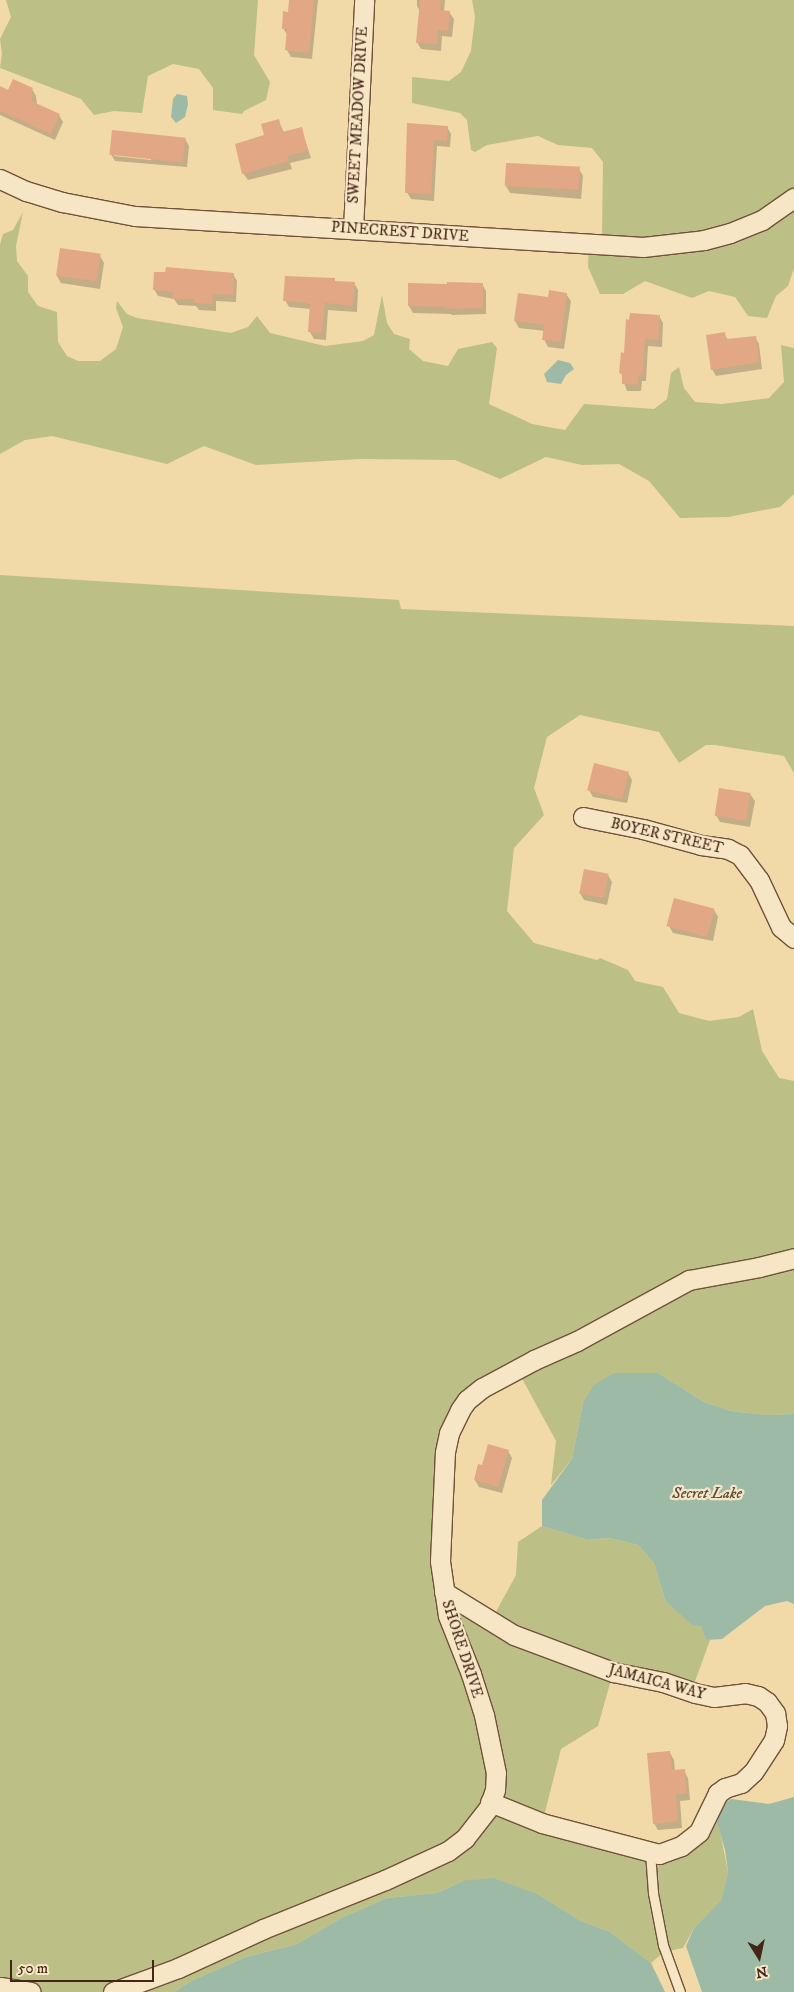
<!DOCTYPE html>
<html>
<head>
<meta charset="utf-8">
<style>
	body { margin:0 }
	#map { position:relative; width:794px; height:1992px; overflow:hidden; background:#f2d9a8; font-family:"IM FELL DW Pica",serif }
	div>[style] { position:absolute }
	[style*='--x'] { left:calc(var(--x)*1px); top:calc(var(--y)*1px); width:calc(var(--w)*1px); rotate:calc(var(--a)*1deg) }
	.green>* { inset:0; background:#bcbf86 }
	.water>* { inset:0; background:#9cbaa5 }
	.shadow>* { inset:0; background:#0003 }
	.building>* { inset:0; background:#e2a785; transform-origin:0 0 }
	.roads { filter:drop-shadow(1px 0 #70523a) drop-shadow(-1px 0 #70523a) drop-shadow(0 1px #70523a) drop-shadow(0 -1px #70523a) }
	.lane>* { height:9px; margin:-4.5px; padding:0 4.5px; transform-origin:4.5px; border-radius:4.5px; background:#f7e6c6 }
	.street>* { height:19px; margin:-9.5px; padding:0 9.5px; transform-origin:9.5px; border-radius:9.5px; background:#f7e6c6 }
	span { translate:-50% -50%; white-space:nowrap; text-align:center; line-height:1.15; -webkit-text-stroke:4.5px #f7e6c6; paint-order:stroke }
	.street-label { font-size:15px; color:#442516 }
	.water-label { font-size:16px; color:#5a4a3a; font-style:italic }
	.north { position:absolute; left:734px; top:1932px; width:50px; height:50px; -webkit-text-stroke:4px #f7e6c6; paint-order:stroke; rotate:170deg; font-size:14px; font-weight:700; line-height:20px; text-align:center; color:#442516 }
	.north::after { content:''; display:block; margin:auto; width:18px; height:22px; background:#442516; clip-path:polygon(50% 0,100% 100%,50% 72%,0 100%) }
	.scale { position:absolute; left:10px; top:1960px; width:144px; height:22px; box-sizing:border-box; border:2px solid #442516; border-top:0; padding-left:6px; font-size:15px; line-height:18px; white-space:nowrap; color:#442516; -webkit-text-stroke:4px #f7e6c6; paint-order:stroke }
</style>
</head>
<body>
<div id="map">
	<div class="green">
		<div style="clip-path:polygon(6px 0,258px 0,254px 55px,270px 82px,266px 100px,244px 111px,242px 114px,213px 110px,213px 88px,199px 69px,173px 64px,148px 76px,142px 113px,114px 111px,94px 115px,81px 99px,0 68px,2px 54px,0 39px,11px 17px)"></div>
		<div style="clip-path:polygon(472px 0,794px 0,794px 268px,788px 286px,776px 296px,767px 318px,748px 316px,735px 297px,709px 291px,692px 298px,645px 281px,623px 294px,600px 294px,588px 267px,589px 242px,602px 236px,603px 162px,592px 148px,558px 145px,538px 136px,487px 145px,475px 152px,471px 150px,467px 120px,460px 113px,412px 103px,412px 77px,449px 81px,461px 72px,471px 51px,475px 17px)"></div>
		<div style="clip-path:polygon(23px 212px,16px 246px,17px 261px,28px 276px,28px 292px,38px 306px,57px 312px,58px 342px,67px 356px,78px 361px,100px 361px,116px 349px,123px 327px,116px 308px,117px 301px,127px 314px,137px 318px,231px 333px,248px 327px,257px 316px,270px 333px,325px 346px,363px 341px,374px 335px,382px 295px,387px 323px,394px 334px,410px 339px,409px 349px,423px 361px,448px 366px,458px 349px,492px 342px,497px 348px,489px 404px,532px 424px,565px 430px,584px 404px,654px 409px,667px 399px,671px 373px,679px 367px,684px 388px,695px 402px,722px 404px,769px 398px,784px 382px,781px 345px,794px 348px,794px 494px,780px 507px,728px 517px,680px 518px,649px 481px,619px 464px,582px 465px,546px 457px,500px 479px,455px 460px,360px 459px,256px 465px,204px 446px,167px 464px,52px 436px,25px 440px,0 454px,0 245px,3px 234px,13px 230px)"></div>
		<div style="clip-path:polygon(0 575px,399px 600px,401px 609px,794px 626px,794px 773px,784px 756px,715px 745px,706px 745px,679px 763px,659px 732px,580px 715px,547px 737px,534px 788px,544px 815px,514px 848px,507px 911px,534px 943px,597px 960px,600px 958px,628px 970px,635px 981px,663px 987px,679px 1013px,709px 1021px,739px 1017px,753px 1009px,762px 1051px,779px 1078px,794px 1081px,794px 1414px,767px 1415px,731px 1411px,704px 1402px,658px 1373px,583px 1403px,572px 1459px,551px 1485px,556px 1441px,519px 1373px,485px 1387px,450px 1434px,442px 1582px,492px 1619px,516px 1575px,518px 1542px,542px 1526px,588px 1540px,609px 1538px,638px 1545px,654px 1563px,665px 1600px,701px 1626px,706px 1640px,710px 1640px,693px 1687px,612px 1676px,598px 1726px,561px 1749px,544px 1816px,646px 1853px,718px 1822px,728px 1872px,721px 1900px,694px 1928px,683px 1948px,664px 1952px,651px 1963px,610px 1932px,581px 1921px,539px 1895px,463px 1881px,437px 1893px,387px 1898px,343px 1917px,297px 1944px,246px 1957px,193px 1980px,174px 1992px,0 1992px)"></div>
	</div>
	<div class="water">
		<div style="clip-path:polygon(177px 94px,187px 96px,188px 104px,185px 117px,176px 123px,171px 117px,173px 99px)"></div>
		<div style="clip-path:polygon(558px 360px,570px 363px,574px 369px,566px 375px,561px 384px,547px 382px,544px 374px)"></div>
		<div style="clip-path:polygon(614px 1373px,658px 1373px,704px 1402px,731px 1411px,767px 1415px,794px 1414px,794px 1604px,787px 1601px,765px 1606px,722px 1639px,706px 1640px,701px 1626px,692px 1625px,665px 1600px,654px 1563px,638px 1545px,609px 1538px,588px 1540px,542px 1526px,542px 1500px,572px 1459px,583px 1403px,594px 1385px)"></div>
		<div style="clip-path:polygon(794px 1797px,794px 1992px,702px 1992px,686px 1946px,694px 1928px,721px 1900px,728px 1872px,725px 1850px,717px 1822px,720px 1806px,731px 1799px,769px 1804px)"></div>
		<div style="clip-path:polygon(493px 1878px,539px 1895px,581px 1921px,610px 1932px,651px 1963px,665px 1992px,174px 1992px,193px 1980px,246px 1957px,297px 1944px,343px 1917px,387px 1898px,437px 1893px,463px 1881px)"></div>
	</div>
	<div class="shadow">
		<div style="clip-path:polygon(290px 0,318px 0,312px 59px,291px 57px,287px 50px,288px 36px,283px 28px,289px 13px)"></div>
		<div style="clip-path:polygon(417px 0,445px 0,444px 12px,449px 12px,454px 19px,452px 37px,442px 36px,441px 51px,421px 49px,417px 42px,420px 11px,417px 6px)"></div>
		<div style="clip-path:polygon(0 87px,9px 91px,32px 89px,36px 96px,37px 105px,59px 115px,63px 122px,55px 140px,0 115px)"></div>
		<div style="clip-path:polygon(279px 121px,284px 133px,301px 128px,311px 158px,290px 163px,292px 169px,248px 180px,243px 173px,265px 136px)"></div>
		<div style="clip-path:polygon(408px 124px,447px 127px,451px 134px,450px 147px,437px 146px,434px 201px,411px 199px,407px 192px)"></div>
		<div style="clip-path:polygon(evenodd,185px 139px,189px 146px,187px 167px,115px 161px,111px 154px,185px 139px,114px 154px,151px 158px,151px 160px,114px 156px,114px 154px)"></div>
		<div style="clip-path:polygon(579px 169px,583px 176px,581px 199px,510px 193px,506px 186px)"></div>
		<div style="clip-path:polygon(100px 256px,104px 263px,100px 289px,61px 283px,57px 276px)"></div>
		<div style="clip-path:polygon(167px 274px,233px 274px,237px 281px,236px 302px,216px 301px,216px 311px,199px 310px,196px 306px,178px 305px,174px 299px,158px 296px,154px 289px)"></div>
		<div style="clip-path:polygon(354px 283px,358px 290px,357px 312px,328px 310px,326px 340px,314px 339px,310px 332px,311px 309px,289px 307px,285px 300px)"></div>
		<div style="clip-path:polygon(482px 284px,486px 291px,486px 314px,452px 315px,451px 314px,413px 313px,409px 306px)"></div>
		<div style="clip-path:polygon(566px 294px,571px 301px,564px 349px,548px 347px,544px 339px,545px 331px,519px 328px,515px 321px)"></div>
		<div style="clip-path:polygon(659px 316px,663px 323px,662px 347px,648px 346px,646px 381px,642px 381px,641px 391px,627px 391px,621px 373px,625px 354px)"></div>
		<div style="clip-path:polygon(724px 334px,728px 340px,755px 337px,759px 344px,762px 369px,716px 376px,712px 369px)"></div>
		<div style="clip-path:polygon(628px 773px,632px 780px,627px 803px,593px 797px,589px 790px)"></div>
		<div style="clip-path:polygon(750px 794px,755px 801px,750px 827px,720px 822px,716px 815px)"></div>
		<div style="clip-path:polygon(608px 875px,612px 882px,607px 905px,584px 900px,580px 893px)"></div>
		<div style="clip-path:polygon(675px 899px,714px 910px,718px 917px,713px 941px,673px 933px,669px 926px)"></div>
		<div style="clip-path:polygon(508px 1451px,512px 1458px,502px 1493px,479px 1487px,475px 1480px,483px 1466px)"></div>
		<div style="clip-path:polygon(670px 1753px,674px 1760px,675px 1771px,684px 1771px,688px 1778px,690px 1800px,680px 1801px,682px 1828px,658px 1830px,654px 1823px)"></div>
	</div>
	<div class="building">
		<div style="clip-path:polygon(289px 0,314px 0,309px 53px,285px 50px,287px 29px,282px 29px,283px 11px,288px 12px)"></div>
		<div style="clip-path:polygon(420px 0,441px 0,440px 10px,450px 11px,448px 31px,438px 30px,437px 44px,416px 43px)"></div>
		<div style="clip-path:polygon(13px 79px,33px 88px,31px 93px,34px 94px,31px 101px,60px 114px,51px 134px,0 111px,0 86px,8px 90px)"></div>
		<div style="clip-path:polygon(279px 119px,282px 132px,302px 127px,308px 151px,287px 156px,289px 161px,242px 174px,235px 144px,264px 135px,261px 124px)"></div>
		<div style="clip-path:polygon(407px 123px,448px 126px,447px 141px,434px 140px,431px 194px,405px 193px)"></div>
		<div style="left:112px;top:130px;width:74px;height:25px;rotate:6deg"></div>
		<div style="left:506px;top:163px;width:74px;height:23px;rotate:3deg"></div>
		<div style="left:60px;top:248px;width:41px;height:28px;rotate:8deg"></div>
		<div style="clip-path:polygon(166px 267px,234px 273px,233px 295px,213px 294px,212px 304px,194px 303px,194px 299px,172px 299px,173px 292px,153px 290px,154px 272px,165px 272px)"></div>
		<div style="clip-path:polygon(285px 276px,335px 278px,335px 281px,355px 282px,353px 306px,325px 303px,322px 333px,308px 332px,310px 303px,283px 301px)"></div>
		<div style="clip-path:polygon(447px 282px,483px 283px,483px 308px,447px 309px,446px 307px,408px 306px,408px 283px,447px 284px)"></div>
		<div style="clip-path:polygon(549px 290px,567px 293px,561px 342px,542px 340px,544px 325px,514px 321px,518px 293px,548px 297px)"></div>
		<div style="clip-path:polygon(630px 313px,660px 315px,659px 340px,645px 339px,643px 375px,639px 375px,638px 385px,622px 384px,622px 374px,619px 373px,621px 352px,624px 353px,626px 319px,629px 320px)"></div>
		<div style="clip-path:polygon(725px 332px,726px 339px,756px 336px,759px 362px,711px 370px,706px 335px)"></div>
		<div style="left:594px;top:763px;width:36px;height:28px;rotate:14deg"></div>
		<div style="left:719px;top:788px;width:32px;height:28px;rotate:9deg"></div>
		<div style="left:584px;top:869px;width:25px;height:25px;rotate:11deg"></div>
		<div style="left:674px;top:898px;width:42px;height:29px;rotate:15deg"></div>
		<div style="clip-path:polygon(488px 1444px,509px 1450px,498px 1487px,474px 1480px,478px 1464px,482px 1465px)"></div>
		<div style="clip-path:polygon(670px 1751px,672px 1770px,685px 1769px,687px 1794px,676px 1794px,678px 1821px,653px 1824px,647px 1753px)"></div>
	</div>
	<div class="roads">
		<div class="lane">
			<div style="--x:650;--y:1852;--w:41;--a:85.8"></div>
			<div style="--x:653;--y:1893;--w:53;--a:79.1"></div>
			<div style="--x:663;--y:1945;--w:50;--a:70.1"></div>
		</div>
		<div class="street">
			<div style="--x:0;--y:179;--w:29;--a:25"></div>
			<div style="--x:26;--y:191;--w:38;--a:17"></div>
			<div style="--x:62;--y:202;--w:74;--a:10.9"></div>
			<div style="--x:135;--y:216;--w:509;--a:3.49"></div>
			<div style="--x:643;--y:247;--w:61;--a:-6.5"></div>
			<div style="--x:704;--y:240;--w:27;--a:-15"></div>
			<div style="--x:730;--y:233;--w:35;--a:-22"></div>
			<div style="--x:762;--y:220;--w:39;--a:-35"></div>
			<div style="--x:353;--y:229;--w:229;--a:-87.2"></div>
			<div style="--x:583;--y:817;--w:61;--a:11.3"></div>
			<div style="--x:643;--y:829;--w:60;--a:15.4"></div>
			<div style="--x:701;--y:845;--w:27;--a:8"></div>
			<div style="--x:728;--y:849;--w:13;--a:27"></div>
			<div style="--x:740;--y:855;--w:31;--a:53"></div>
			<div style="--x:759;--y:880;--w:52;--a:64.9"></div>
			<div style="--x:781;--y:927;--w:17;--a:40"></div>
			<div style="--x:444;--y:1592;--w:82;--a:31.6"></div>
			<div style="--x:514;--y:1635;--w:106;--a:20.5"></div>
			<div style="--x:613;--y:1672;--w:51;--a:11.3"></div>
			<div style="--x:663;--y:1682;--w:34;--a:19"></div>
			<div style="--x:695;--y:1693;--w:19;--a:12"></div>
			<div style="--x:714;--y:1697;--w:31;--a:-7"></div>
			<div style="--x:745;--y:1693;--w:13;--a:13"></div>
			<div style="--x:758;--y:1696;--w:11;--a:34"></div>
			<div style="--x:767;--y:1702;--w:14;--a:54"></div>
			<div style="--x:775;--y:1713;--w:13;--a:81"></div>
			<div style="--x:777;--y:1726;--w:14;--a:102"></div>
			<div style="--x:774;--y:1740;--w:38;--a:123"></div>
			<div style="--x:753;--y:1772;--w:16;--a:137"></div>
			<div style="--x:741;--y:1783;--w:17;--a:163"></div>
			<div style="--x:725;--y:1788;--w:9;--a:144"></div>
			<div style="--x:718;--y:1793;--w:43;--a:116"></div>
			<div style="--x:699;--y:1832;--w:23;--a:142"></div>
			<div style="--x:681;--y:1846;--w:23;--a:160"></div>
			<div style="--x:659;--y:1854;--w:121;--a:-165.2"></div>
			<div style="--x:542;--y:1823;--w:56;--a:-158"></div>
			<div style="--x:0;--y:1987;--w:31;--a:9"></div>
			<div style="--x:113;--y:1992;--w:69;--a:-20.3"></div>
			<div style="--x:178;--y:1968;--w:94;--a:-24.6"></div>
			<div style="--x:263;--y:1929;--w:131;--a:-21.9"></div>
			<div style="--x:385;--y:1880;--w:69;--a:-24.7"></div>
			<div style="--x:448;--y:1851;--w:21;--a:-37"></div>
			<div style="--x:465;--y:1838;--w:39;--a:-52"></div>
			<div style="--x:489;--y:1807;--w:18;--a:-71"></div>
			<div style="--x:495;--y:1790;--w:17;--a:-87"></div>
			<div style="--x:496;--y:1773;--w:59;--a:-101.7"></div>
			<div style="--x:484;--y:1715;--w:43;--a:-107.6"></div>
			<div style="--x:471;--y:1674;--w:62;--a:-111.6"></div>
			<div style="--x:448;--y:1616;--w:56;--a:-98.3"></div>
			<div style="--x:440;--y:1561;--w:109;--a:-87.4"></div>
			<div style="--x:445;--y:1452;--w:19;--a:-78"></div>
			<div style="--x:449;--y:1433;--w:25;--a:-64"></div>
			<div style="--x:460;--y:1410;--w:12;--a:-55"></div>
			<div style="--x:467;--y:1400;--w:19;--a:-39"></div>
			<div style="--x:482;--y:1388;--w:59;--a:-28.3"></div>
			<div style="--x:534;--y:1360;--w:47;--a:-23.8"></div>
			<div style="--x:577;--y:1341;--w:128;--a:-28.6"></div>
			<div style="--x:689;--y:1280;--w:71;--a:-10.5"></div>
			<div style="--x:759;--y:1267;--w:36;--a:-14"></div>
		</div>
	</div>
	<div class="street-label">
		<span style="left:358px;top:115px;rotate:-87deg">SWEET MEADOW DRIVE</span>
		<span style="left:400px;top:232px;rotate:4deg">PINECREST DRIVE</span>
		<span style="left:667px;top:836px;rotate:13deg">BOYER STREET</span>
		<span style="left:462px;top:1649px;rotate:72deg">SHORE DRIVE</span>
		<span style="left:657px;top:1682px;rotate:15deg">JAMAICA WAY</span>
	</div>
	<div class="water-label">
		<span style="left:707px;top:1493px">Secret Lake</span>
	</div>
	<div class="north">N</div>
	<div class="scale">50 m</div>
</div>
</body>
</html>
